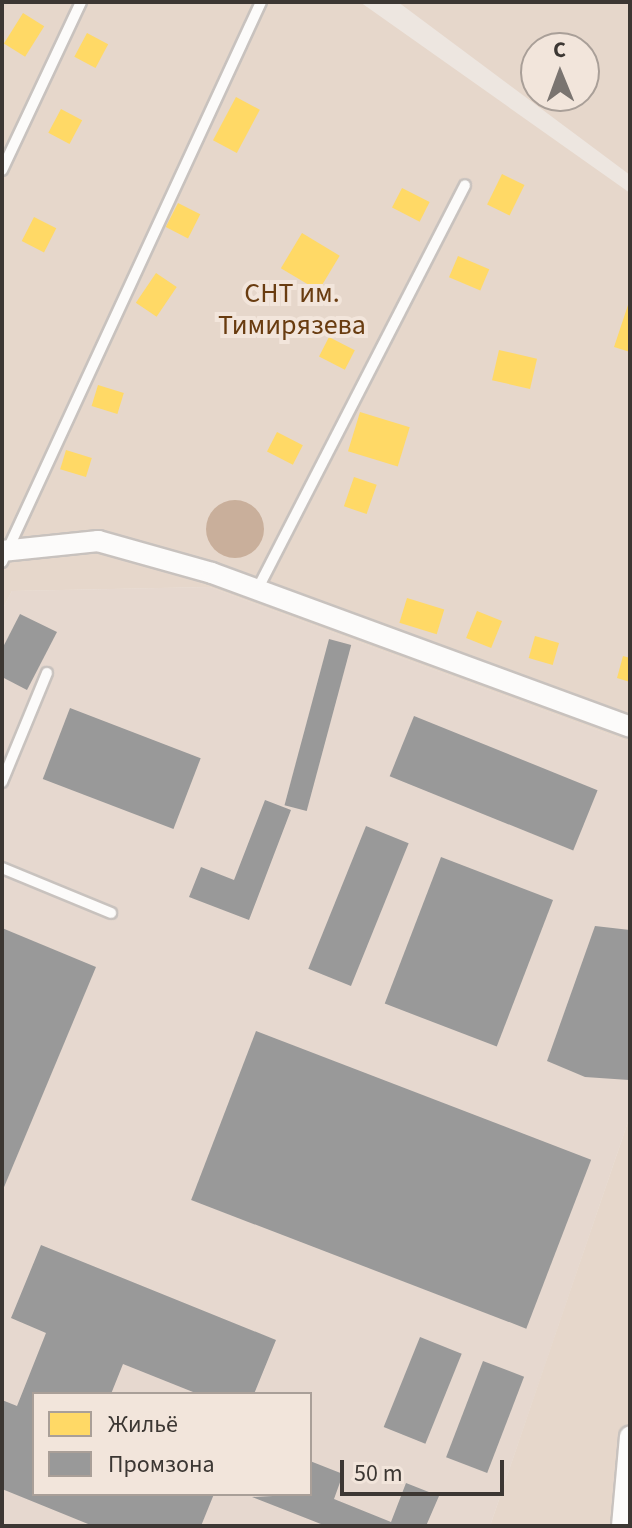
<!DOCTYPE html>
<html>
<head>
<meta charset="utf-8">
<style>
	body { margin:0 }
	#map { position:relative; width:632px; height:1528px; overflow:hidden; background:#ede6e0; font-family:"Source Sans 3",sans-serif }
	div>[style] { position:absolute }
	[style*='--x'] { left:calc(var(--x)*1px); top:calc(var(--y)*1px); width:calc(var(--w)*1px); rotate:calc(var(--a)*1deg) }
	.built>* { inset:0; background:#e6d8cf }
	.green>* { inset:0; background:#e6d7cb }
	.water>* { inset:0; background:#c9af9b }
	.round { border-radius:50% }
	.homes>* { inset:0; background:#ffd966; transform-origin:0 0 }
	.industry>* { inset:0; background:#999; transform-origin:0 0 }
	.roads { filter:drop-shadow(2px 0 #c8c2be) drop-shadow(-2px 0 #c8c2be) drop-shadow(0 2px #c8c2be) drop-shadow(0 -2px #c8c2be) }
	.lane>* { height:10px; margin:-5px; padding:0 5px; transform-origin:5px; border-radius:5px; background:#fcfbfa }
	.street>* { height:20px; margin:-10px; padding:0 10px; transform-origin:10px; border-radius:10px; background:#fcfbfa }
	span { translate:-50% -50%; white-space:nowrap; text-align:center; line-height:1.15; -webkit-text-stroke:8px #f2e5db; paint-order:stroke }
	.park-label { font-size:28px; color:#693c10 }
	.frame { position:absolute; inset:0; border:4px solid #3c3733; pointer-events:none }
	.legend { position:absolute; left:32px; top:1392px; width:280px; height:104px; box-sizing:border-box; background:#f2e5db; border:2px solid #a99f98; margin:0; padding:10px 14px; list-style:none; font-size:24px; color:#3c3733 }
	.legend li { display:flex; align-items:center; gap:16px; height:40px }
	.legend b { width:40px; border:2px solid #a99f98 }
	.north { position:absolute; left:520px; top:32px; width:80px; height:80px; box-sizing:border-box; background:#f2e5db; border:2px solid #a99f98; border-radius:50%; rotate:359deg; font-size:22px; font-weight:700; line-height:32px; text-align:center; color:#3c3733 }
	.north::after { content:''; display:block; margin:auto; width:28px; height:36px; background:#7a7470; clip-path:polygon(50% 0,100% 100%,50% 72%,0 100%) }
	.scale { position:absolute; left:340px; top:1460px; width:164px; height:36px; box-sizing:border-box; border:4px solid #3c3733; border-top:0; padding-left:10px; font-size:24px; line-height:28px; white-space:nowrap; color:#3c3733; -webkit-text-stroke:6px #f2e5db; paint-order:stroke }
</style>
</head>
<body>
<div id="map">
	<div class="built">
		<div style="clip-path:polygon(evenodd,210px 587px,630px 742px,630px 1116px,490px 1526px,2px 1526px,2px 610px,12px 591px,210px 587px,34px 1394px,310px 1394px,310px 1494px,34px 1494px,34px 1394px)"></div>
	</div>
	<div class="green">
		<div style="clip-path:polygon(2px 2px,360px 2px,630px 193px,630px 742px,210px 587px,12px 591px,2px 610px)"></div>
		<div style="clip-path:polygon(evenodd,398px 2px,630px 2px,630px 175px,398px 2px,536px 48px,584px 48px,584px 96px,536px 96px,536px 48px)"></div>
		<div style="clip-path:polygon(630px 1116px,630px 1526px,490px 1526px,543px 1370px)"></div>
	</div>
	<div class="water">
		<div class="round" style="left:206px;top:500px;width:58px;height:58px"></div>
	</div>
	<div class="homes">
		<div style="left:23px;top:13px;width:25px;height:36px;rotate:32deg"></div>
		<div style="left:87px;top:33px;width:24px;height:27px;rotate:28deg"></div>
		<div style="left:236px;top:97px;width:27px;height:49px;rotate:28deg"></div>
		<div style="left:61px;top:109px;width:24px;height:27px;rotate:28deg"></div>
		<div style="left:502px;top:174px;width:25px;height:34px;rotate:26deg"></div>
		<div style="left:402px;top:188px;width:31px;height:22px;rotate:27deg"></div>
		<div style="left:178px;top:203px;width:25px;height:27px;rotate:27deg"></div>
		<div style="left:34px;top:217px;width:25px;height:27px;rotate:27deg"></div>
		<div style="left:302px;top:233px;width:44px;height:41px;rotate:31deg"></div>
		<div style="left:458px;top:256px;width:34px;height:23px;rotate:23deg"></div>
		<div style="left:156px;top:273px;width:25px;height:36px;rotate:34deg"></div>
		<div style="clip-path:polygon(630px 299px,630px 352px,614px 347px)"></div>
		<div style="left:329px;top:337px;width:29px;height:22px;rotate:27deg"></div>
		<div style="left:499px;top:350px;width:39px;height:31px;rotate:13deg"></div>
		<div style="left:98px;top:385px;width:27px;height:22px;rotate:17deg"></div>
		<div style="left:360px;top:412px;width:52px;height:41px;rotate:17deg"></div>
		<div style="left:277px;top:432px;width:29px;height:22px;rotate:27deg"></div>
		<div style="left:66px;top:450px;width:27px;height:20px;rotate:17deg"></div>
		<div style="left:354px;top:477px;width:24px;height:31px;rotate:19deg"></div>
		<div style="left:407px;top:598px;width:39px;height:26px;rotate:17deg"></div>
		<div style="left:477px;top:611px;width:27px;height:29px;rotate:22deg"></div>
		<div style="left:535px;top:636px;width:25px;height:23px;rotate:16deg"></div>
		<div style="clip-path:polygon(623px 656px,630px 658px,630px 682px,617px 678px)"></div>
	</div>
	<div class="industry">
		<div style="clip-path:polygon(20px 614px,57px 632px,27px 690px,2px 677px,2px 649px)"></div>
		<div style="left:329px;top:639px;width:23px;height:172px;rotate:15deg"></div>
		<div style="left:70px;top:708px;width:140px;height:76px;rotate:21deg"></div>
		<div style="left:414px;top:716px;width:198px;height:65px;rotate:22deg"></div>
		<div style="clip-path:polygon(265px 800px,291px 810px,249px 920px,189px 897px,201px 867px,234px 880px)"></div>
		<div style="left:366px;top:826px;width:46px;height:154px;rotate:22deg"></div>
		<div style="left:441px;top:857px;width:120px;height:157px;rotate:21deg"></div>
		<div style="clip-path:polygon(595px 926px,630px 930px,629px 1080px,585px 1077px,547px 1061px)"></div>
		<div style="clip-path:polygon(2px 928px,96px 967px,2px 1192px)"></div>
		<div style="left:256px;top:1031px;width:359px;height:181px;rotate:21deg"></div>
		<div style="clip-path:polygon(41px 1245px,276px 1340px,254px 1394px,198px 1394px,123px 1364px,111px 1394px,34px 1394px,34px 1494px,214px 1494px,201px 1526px,93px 1526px,2px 1489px,2px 1400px,17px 1406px,46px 1333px,11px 1318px)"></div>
		<div style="left:420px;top:1337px;width:45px;height:97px;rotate:22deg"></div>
		<div style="left:483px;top:1361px;width:44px;height:103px;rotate:21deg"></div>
		<div style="clip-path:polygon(310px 1461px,343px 1474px,334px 1499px,391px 1522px,406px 1483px,439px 1496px,426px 1526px,326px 1526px,252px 1497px,310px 1494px)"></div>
	</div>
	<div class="roads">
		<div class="lane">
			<div style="--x:2;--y:170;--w:186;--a:-64.8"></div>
			<div style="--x:2;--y:562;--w:617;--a:-65.18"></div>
			<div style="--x:257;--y:590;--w:455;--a:-62.8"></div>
			<div style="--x:2;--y:782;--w:118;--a:-67.6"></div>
			<div style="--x:2;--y:868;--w:118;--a:22.4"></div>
		</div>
		<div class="street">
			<div style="--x:2;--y:551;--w:97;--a:-5.9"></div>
			<div style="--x:98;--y:541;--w:118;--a:15.7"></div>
			<div style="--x:212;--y:573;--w:445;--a:20.2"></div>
			<div style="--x:622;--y:1526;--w:90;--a:-84.9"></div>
		</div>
	</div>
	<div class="park-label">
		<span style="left:292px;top:309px">СНТ им.<br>Тимирязева</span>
	</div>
	<div class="frame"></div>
	<ul class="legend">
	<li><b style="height:22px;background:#ffd966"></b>Жильё</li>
	<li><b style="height:22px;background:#999"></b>Промзона</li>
	</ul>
	<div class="north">С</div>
	<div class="scale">50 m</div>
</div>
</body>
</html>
